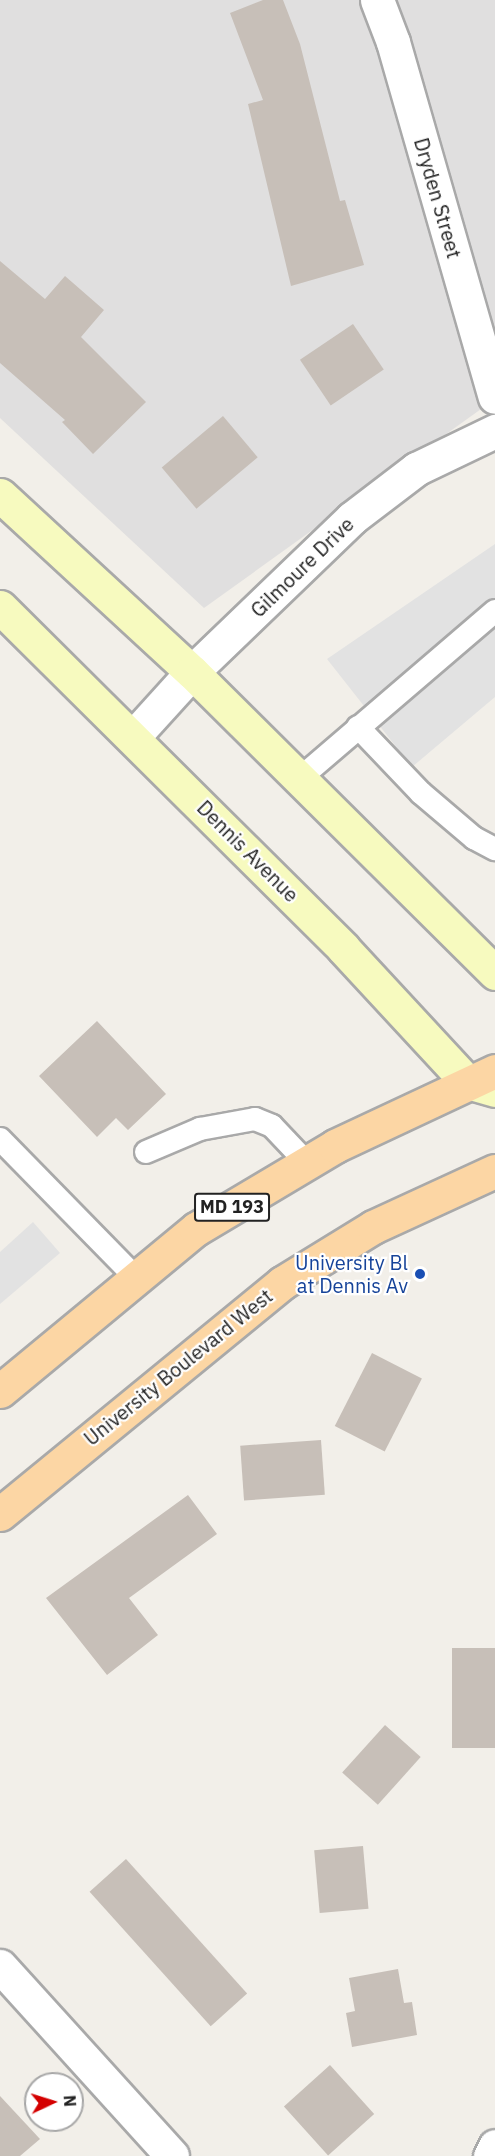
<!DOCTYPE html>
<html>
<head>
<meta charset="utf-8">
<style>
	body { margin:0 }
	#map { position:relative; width:495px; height:2156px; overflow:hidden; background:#f2efe9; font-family:"IBM Plex Sans",sans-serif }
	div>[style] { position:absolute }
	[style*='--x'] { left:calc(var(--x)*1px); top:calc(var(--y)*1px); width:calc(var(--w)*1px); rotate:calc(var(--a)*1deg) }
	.residential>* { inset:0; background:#e0dfdf }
	.parking>* { inset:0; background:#e2e2e2 }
	.building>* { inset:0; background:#c7bfb8; transform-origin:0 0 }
	.roads { filter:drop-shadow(2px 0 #a9a9a9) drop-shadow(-2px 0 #a9a9a9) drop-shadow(0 2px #a9a9a9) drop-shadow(0 -2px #a9a9a9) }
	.lane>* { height:22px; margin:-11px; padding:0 11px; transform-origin:11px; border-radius:11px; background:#fff }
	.street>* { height:33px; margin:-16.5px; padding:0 16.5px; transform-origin:16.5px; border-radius:16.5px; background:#fff }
	.secondary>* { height:33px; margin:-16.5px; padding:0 16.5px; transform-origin:16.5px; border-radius:16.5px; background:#f7fabf }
	.primary>* { height:33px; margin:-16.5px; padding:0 16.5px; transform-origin:16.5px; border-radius:16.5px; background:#fcd6a4 }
	.dots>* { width:16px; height:16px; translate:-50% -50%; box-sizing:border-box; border:3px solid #fff; border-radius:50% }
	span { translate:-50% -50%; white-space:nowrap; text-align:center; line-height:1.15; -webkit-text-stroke:4.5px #fff; paint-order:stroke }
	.shield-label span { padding:2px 4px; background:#fff; border:2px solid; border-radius:4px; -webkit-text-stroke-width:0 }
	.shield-label { font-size:18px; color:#222; font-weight:700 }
	.street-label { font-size:20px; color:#222 }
	.transit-label { font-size:20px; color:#164399 }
	.right { translate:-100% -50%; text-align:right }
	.north { position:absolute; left:24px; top:2072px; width:60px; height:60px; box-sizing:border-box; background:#fff; border:2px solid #a7a7a7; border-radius:50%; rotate:86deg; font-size:16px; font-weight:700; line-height:24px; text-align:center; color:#222 }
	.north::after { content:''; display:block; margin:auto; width:21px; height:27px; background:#d40000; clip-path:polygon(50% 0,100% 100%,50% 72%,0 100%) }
</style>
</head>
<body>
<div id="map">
	<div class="residential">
		<div style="clip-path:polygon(0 0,495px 0,495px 399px,204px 608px,0 418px)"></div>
	</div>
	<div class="parking">
		<div style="clip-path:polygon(495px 544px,495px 697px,412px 767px,327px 659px)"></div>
		<div style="clip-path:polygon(33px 1222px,60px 1253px,0 1304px,0 1252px)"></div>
	</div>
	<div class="building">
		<div style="clip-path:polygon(263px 0,283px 0,300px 44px,340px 201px,345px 200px,364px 265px,291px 286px,248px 104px,263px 100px,230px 13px)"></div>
		<div style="clip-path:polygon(0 261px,45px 299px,65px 276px,104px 310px,81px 337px,146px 402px,93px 454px,62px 422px,65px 420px,0 363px)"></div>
		<div style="left:353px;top:324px;width:55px;height:64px;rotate:56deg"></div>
		<div style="left:223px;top:416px;width:54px;height:80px;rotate:50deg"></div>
		<div style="clip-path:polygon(97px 1021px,166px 1094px,128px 1130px,116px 1118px,97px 1137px,39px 1076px)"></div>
		<div style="left:372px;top:1353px;width:56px;height:82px;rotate:27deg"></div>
		<div style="left:321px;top:1440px;width:55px;height:81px;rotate:86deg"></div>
		<div style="clip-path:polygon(188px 1495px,217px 1534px,129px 1598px,158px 1635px,107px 1675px,46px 1598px)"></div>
		<div style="left:495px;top:1648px;width:100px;height:43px;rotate:90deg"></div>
		<div style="left:385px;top:1725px;width:48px;height:64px;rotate:42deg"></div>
		<div style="left:363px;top:1846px;width:63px;height:49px;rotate:85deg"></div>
		<div style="left:126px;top:1859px;width:181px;height:49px;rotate:48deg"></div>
		<div style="clip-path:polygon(398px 1969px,404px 2003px,412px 2002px,417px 2035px,352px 2047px,346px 2013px,355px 2011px,349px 1978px)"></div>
		<div style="left:330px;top:2065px;width:66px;height:62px;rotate:48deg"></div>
		<div style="clip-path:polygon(0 2096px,40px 2139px,20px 2156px,0 2156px)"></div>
	</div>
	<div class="roads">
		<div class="lane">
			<div style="--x:358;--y:727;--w:91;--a:46.3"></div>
			<div style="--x:421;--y:793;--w:70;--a:40.3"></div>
			<div style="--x:474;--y:838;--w:24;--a:28"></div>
			<div style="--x:299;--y:779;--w:258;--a:-40.6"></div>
			<div style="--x:0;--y:1139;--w:194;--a:45.6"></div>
			<div style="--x:146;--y:1152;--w:59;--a:-23.1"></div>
			<div style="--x:200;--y:1129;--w:56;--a:-10.3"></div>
			<div style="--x:255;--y:1119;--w:18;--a:22"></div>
			<div style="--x:272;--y:1126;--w:51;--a:46.6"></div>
		</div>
		<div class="street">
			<div style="--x:377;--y:0;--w:45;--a:69.1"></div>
			<div style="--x:393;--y:42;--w:369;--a:74"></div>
			<div style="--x:134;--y:736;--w:86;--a:-47.8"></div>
			<div style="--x:192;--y:672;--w:222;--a:-43.9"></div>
			<div style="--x:352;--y:518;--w:81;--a:-37.4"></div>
			<div style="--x:416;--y:469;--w:88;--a:-25.7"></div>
			<div style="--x:0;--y:1966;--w:256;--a:47.8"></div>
			<div style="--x:490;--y:2156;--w:11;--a:-63"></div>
		</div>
		<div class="secondary">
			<div style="--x:0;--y:495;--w:261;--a:42.7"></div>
			<div style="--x:192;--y:672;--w:427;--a:44.8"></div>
			<div style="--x:0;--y:607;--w:484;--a:44.8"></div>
			<div style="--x:343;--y:948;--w:183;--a:47.2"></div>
			<div style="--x:467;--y:1082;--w:29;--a:16"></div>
		</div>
		<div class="primary">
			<div style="--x:0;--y:1391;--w:254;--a:-39.6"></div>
			<div style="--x:196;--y:1229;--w:162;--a:-30.8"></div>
			<div style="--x:335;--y:1146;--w:177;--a:-25.1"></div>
			<div style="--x:0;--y:1514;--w:365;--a:-39.3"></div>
			<div style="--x:282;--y:1283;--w:107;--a:-31.6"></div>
			<div style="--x:373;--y:1227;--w:134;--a:-24.7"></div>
		</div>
	</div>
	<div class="dots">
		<div style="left:420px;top:1274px;background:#1a4fb4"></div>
	</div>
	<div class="shield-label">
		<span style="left:232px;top:1207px">MD 193</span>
	</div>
	<div class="street-label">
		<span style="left:438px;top:198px;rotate:74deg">Dryden Street</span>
		<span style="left:302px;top:567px;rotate:-44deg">Gilmoure Drive</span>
		<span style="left:248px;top:851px;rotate:45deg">Dennis Avenue</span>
		<span style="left:178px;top:1367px;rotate:-39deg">University Boulevard West</span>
	</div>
	<div class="transit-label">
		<span class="right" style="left:408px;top:1274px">University Bl<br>at Dennis Av</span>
	</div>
	<div class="north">N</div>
</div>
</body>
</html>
